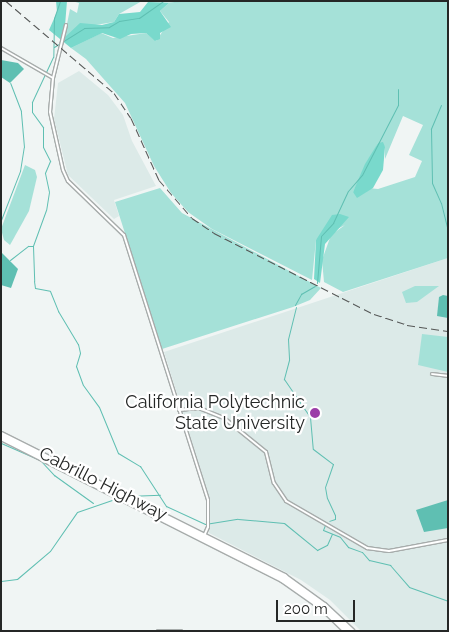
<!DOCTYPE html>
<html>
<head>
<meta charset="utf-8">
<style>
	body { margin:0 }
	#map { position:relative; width:449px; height:632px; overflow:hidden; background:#f0f5f4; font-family:Raleway,sans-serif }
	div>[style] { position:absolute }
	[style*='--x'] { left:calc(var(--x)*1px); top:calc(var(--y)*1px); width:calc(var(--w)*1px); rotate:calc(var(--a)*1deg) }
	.built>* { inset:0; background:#dceae8 }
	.green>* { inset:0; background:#a5e1d8 }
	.forest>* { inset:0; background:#79d9cc }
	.water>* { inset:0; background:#5fbfb2 }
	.stream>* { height:1px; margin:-0.5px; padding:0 0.5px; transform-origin:0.5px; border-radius:0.5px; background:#5fbfb2 }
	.roads { filter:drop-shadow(1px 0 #a7acab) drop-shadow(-1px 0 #a7acab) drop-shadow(0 1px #a7acab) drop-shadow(0 -1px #a7acab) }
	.street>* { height:2px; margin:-1px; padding:0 1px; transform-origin:1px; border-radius:1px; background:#fff }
	.highway>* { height:4.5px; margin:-2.25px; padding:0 2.25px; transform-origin:2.25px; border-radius:2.25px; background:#fff }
	.rail>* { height:1px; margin-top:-0.5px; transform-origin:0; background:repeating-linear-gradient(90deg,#545655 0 8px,transparent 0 12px) }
	.dots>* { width:14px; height:14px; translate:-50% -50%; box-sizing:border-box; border:2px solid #fff; border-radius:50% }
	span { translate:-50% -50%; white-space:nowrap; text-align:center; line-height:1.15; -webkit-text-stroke:4.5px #fff; paint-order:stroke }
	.poi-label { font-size:18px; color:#252726 }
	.right { translate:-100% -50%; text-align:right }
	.street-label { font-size:18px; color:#252726 }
	.frame { position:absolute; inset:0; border:2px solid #252726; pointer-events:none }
	.scale { position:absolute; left:276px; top:600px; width:79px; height:22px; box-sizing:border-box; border:2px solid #252726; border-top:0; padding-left:6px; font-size:15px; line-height:18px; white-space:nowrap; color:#252726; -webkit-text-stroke:4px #fff; paint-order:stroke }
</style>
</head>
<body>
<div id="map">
	<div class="built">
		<div style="clip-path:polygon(79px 71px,108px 95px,123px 115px,132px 141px,156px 186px,114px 200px,119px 216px,114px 219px,68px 175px,54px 119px,58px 83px)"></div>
		<div style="clip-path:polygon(448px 258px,448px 631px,361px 631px,330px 600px,301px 580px,209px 533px,210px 500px,164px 352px)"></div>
	</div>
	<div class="green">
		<div style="clip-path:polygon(72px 1px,142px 1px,119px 14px,114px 22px,76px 28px,64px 39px,70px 9px,77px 13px,79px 3px)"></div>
		<div style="clip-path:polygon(evenodd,180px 1px,448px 1px,448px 258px,343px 292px,324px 282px,322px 260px,331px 235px,345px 225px,316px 240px,312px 280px,212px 229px,188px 212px,171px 193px,154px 166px,125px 103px,86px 59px,71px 48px,101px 33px,113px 38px,146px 33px,156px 41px,169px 22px,160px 11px,169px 3px,180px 1px,403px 116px,423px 125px,409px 155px,422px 161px,415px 177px,378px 189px,368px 188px,362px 194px,353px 192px,378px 143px,385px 147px,385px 159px,403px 116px)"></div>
		<div style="clip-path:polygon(25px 165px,35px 170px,37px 177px,29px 211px,10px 245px,4px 240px,1px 229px)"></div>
		<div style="clip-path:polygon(160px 188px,182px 213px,321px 288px,310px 300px,293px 307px,162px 349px,115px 202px)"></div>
		<div style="clip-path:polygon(415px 286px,439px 286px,417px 302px,406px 303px,402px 292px)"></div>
		<div style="clip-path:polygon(422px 334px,448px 337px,448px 372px,418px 365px)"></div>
	</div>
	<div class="forest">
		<div style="clip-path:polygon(56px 1px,67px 1px,64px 38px,80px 23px,102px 25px,114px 22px,119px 14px,140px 12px,148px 2px,180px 3px,169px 3px,160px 11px,171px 27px,160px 33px,160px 39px,155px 41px,146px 33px,131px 34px,120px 39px,102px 33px,71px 48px,49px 30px,57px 12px)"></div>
		<div style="clip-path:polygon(383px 142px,385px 147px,383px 170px,373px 188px,357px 198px,353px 192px,365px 164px,378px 143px)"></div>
		<div style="clip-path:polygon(340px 214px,349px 217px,325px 244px,320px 283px,314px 279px,316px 240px,332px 215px)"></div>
	</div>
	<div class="water">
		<div style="clip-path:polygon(1px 60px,18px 63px,24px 69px,10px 83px,1px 77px)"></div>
		<div style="clip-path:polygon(1px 252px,18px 269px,11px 288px,1px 285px)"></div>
		<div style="clip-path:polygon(443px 295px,448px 296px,448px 318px,437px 316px,439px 297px)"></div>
		<div style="clip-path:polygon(448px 500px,448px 528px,424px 532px,416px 510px)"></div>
	</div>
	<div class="stream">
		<div style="--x:60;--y:1;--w:18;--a:109"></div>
		<div style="--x:54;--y:18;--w:39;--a:91"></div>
		<div style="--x:53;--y:57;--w:50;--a:115"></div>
		<div style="--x:32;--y:102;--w:10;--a:90"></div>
		<div style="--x:32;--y:112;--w:19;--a:54"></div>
		<div style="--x:43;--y:127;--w:20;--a:90"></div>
		<div style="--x:43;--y:147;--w:16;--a:63"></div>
		<div style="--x:50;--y:161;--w:13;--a:113"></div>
		<div style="--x:45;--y:173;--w:19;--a:78"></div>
		<div style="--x:49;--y:192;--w:18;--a:99"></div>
		<div style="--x:46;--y:210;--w:38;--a:110"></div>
		<div style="--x:33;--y:246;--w:35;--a:88"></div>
		<div style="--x:34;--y:281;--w:7;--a:82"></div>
		<div style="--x:35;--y:288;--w:15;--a:11"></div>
		<div style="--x:50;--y:291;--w:22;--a:68"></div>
		<div style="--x:58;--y:311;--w:39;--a:59"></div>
		<div style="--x:78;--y:344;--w:9;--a:77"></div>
		<div style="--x:80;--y:353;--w:14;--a:107"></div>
		<div style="--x:76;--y:366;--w:20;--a:70"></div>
		<div style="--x:83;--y:385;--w:27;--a:54"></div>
		<div style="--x:99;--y:407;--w:50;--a:67.6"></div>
		<div style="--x:118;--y:453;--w:26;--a:31"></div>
		<div style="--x:140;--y:466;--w:48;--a:57"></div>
		<div style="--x:166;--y:506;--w:43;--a:24.8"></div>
		<div style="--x:205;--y:524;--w:33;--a:-9"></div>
		<div style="--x:238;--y:519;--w:46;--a:5"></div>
		<div style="--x:284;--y:523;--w:43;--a:39.3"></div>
		<div style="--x:317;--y:550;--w:11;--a:-27"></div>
		<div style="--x:327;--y:545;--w:12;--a:-66"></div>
		<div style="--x:54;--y:47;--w:36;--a:-32"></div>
		<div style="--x:84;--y:28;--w:25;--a:-2"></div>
		<div style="--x:109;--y:27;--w:12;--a:-31"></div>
		<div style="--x:119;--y:21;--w:20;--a:-9"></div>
		<div style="--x:139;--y:18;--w:29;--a:-35"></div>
		<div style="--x:441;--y:105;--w:26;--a:113"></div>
		<div style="--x:431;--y:129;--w:54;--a:88.9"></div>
		<div style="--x:432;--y:183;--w:22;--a:66"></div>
		<div style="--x:441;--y:203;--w:29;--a:76"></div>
		<div style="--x:1;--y:220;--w:53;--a:-68.8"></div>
		<div style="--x:20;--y:171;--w:24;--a:-81"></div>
		<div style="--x:24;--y:147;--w:36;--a:-95"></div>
		<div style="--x:21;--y:111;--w:30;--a:-111"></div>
		<div style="--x:10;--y:260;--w:23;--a:-38"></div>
		<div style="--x:28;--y:246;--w:5;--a:0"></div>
		<div style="--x:317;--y:283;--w:47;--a:-85.1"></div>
		<div style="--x:321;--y:236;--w:18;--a:-47"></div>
		<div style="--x:333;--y:223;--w:35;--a:-65"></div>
		<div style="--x:348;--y:191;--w:21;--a:-49"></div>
		<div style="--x:362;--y:175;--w:79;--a:-62.8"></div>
		<div style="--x:398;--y:105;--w:16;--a:-90"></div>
		<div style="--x:295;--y:305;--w:13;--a:-61"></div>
		<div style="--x:301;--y:294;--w:16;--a:-30"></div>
		<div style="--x:296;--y:307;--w:33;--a:104"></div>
		<div style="--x:288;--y:339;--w:21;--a:87"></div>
		<div style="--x:289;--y:360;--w:20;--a:105"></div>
		<div style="--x:284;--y:379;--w:46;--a:55.6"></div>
		<div style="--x:310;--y:417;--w:32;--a:85"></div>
		<div style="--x:313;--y:449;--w:25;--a:37"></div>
		<div style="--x:333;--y:464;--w:24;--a:109"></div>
		<div style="--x:325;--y:487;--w:11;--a:80"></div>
		<div style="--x:327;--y:498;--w:19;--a:65"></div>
		<div style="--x:335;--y:515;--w:4;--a:90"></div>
		<div style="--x:335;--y:519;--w:6;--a:162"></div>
		<div style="--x:1;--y:443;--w:43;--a:23.6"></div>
		<div style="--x:40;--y:460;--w:21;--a:47"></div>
		<div style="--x:54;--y:475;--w:48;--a:35.7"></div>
		<div style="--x:127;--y:496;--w:33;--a:-2"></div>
		<div style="--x:325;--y:525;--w:5;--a:112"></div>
		<div style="--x:323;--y:530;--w:18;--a:22"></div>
		<div style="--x:340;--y:537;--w:13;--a:51"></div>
		<div style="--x:348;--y:547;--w:15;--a:20"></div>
		<div style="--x:362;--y:552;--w:11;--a:49"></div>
		<div style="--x:369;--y:560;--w:22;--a:13"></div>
		<div style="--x:390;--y:565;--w:29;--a:49"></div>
		<div style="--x:409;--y:587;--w:41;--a:19.7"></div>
		<div style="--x:1;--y:581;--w:16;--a:-7"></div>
		<div style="--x:17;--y:579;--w:43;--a:-40.3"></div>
		<div style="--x:50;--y:551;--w:47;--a:-55.3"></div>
		<div style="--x:77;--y:512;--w:43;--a:-18.9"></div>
	</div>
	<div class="roads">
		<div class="street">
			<div style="--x:66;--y:25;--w:55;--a:103.8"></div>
			<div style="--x:53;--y:78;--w:34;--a:95"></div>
			<div style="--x:50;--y:112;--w:59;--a:77.4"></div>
			<div style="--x:63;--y:170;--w:12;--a:66"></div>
			<div style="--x:68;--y:181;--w:78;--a:44"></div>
			<div style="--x:124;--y:235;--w:278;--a:72.4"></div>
			<div style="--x:208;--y:500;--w:27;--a:90"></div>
			<div style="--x:208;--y:527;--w:10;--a:114"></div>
			<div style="--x:1;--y:48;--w:60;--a:30"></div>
			<div style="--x:432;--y:374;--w:16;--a:7"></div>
			<div style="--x:179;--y:410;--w:20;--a:-6"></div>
			<div style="--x:199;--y:408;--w:27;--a:22"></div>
			<div style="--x:224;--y:418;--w:54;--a:39"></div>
			<div style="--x:266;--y:452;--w:32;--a:76"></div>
			<div style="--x:274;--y:483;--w:22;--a:56"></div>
			<div style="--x:286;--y:501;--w:94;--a:30.1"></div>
			<div style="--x:367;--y:548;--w:22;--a:8"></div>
			<div style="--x:389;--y:551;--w:60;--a:-10.6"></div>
			<div style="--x:158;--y:631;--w:23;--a:0"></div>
		</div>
		<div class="highway">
			<div style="--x:1;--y:434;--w:317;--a:26.6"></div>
			<div style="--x:284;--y:576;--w:49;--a:35.9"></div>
			<div style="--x:324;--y:605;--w:38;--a:43"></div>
			<div style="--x:1;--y:437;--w:315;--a:26.8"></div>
			<div style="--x:282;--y:579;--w:49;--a:35"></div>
			<div style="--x:322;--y:607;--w:35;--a:44"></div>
		</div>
	</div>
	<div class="rail">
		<div style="--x:6;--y:1;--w:142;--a:40.4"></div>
		<div style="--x:114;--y:93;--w:30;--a:56"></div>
		<div style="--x:131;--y:118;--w:68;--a:65.7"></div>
		<div style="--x:159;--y:180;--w:50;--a:49"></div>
		<div style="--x:192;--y:218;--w:27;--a:34"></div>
		<div style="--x:214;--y:233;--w:179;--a:26.9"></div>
		<div style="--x:374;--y:314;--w:35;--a:18"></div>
		<div style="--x:407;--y:325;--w:41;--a:8.3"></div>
	</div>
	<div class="dots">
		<div style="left:315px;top:413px;background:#9b3ea8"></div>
	</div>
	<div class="poi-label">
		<span class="right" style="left:305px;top:413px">California Polytechnic<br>State University</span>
	</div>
	<div class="street-label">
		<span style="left:103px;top:484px;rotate:27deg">Cabrillo Highway</span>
	</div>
	<div class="frame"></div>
	<div class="scale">200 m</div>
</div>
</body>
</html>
